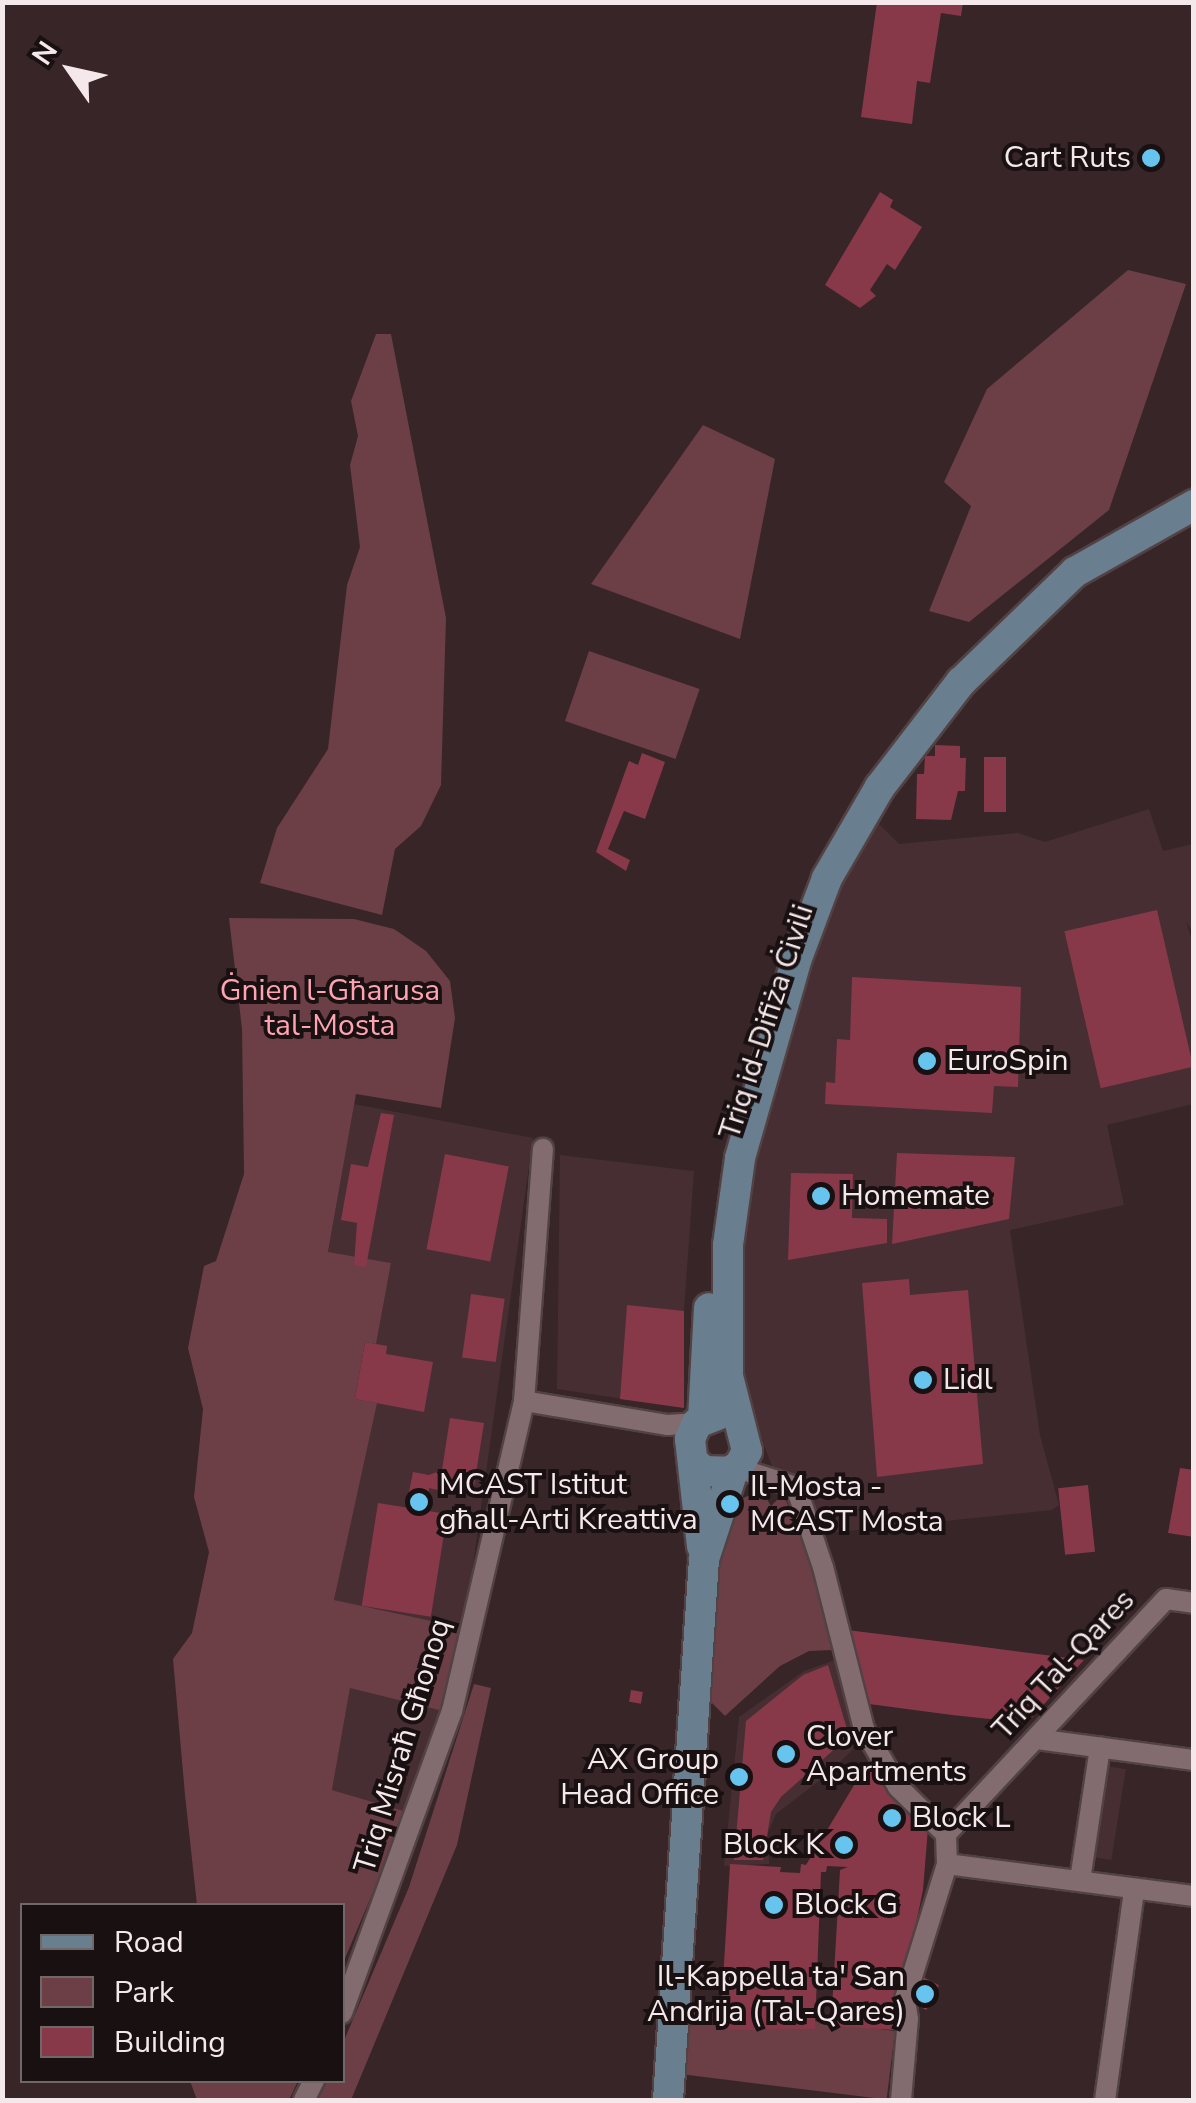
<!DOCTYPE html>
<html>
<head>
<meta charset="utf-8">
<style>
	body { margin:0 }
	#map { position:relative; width:1196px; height:2103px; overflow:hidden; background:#372527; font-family:"Nunito Sans",sans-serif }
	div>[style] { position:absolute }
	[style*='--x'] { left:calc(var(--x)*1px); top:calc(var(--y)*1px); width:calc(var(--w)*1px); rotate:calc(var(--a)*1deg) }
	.built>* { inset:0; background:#472e32; transform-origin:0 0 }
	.green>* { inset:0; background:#6c3e45; transform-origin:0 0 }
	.building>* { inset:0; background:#87394a; transform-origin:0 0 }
	.roads { filter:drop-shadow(2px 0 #524244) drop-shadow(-2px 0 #524244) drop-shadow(0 2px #524244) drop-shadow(0 -2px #524244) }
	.minor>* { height:20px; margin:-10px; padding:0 10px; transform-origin:10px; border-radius:10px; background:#826c6f }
	.secondary>* { height:30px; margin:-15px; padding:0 15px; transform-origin:15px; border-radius:15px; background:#697f90 }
	.dots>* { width:28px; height:28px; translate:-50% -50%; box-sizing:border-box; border:5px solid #191012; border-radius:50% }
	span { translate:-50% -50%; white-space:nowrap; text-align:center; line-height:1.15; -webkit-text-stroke:8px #191012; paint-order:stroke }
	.poi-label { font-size:30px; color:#f5e8ea }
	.right { translate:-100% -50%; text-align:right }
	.left { translate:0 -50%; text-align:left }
	.park-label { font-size:30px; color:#ffa3b2 }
	.street-label { font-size:30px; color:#f5e8ea }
	.frame { position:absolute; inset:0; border:5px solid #f5e8ea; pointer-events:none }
	.legend { position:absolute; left:20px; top:1903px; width:325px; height:180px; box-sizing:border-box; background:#191012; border:2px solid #716668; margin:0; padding:12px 18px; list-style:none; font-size:30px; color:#f5e8ea }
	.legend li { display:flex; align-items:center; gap:20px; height:50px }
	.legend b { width:50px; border:2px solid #716668 }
	.north { position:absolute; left:20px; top:20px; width:100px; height:100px; -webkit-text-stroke:8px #191012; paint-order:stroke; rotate:304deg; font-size:28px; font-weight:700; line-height:40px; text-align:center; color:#f5e8ea }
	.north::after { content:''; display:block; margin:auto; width:35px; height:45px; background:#f5e8ea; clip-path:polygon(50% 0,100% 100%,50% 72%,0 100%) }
</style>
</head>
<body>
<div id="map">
	<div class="built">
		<div style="clip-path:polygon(1149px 809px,1163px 851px,1193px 844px,1193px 932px,1186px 922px,1194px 946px,1193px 1104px,1107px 1125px,1124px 1205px,1010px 1230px,1040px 1435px,1059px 1505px,1052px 1510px,799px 1536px,742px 1388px,737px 1286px,749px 1135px,826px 903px,871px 816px,899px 844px,1018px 833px,1045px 842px)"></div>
		<div style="clip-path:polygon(354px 1104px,533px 1138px,462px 1643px,407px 1812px,332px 1790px,350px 1687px,334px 1600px,376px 1403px,355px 1399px,365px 1342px,375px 1344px,391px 1263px,328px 1253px)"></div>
		<div style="clip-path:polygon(560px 1155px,694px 1171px,684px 1311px,684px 1408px,557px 1389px)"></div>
		<div style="clip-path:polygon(838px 1659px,865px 1737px,828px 1774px,776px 1814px,768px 1833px,769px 1864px,724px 1866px,739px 1717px,804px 1671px)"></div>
		<div style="left:1106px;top:1766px;width:20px;height:92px;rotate:9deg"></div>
	</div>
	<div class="green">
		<div style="clip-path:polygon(1128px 270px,1186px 284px,1109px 510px,969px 622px,929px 611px,971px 506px,944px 482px,987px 389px)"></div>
		<div style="clip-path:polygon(376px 334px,391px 334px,446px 618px,441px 785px,421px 826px,395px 849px,382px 915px,260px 883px,277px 828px,328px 749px,347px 585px,360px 547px,350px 465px,358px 436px,351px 401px)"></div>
		<div style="clip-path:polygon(703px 425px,775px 459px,740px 639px,591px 584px)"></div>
		<div style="left:589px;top:651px;width:117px;height:74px;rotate:19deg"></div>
		<div style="clip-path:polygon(229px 918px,354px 919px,394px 929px,426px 951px,450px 981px,455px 1018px,441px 1108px,356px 1094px,328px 1252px,391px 1263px,376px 1344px,365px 1342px,355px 1399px,377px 1403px,334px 1600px,464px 1628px,443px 1711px,350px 1688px,332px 1790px,407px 1812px,343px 1963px,342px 1906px,197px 1905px,185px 1795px,173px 1659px,192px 1633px,209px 1552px,194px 1497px,203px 1409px,188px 1348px,204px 1266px,216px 1261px,244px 1174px,242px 1029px)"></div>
		<div style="clip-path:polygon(755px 1493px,764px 1494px,771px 1506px,781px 1496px,786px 1501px,817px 1572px,833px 1650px,809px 1651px,780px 1666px,725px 1716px,710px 1701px,719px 1542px,743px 1498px)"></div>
		<div style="clip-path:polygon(474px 1684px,491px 1688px,457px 1845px,351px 2100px,318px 2100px,327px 2081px,342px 2080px,343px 2043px,409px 1887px)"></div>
		<div style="left:895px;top:2031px;width:69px;height:204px;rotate:97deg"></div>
		<div style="clip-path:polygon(190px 2081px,190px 2080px,298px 2081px,289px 2100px,197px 2100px)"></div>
	</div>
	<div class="building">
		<div style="clip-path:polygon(877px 2px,963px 2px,961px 16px,941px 13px,930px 83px,917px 81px,912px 124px,861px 117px)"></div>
		<div style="clip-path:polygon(880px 192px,893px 200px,890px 207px,922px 227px,895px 270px,887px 264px,870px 290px,876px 296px,860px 308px,825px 285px)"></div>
		<div style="clip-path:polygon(935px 745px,960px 746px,960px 758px,966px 758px,965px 791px,958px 791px,951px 820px,916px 819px,917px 774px,924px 774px,925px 756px,935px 756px)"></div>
		<div style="clip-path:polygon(642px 753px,665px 762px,645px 819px,624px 811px,608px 849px,630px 860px,626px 871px,596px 852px,629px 761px,638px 765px)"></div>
		<div style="left:984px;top:757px;width:22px;height:55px"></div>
		<div style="left:1157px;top:910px;width:161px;height:95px;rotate:77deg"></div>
		<div style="clip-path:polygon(852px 977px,1021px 987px,1018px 1087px,994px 1086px,992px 1113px,825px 1104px,826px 1082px,835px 1083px,837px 1039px,850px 1040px)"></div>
		<div style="clip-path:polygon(381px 1113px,394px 1115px,366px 1267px,354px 1265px,357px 1223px,341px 1220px,351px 1164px,368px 1167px)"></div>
		<div style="clip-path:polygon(897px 1153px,1015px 1157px,1009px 1219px,892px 1244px)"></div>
		<div style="left:445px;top:1154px;width:65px;height:97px;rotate:11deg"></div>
		<div style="clip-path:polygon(791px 1173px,853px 1174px,852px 1218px,887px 1219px,887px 1243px,788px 1260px)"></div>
		<div style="clip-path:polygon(909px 1279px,910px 1295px,968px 1290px,983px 1464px,877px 1477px,862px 1283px)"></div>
		<div style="left:471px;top:1294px;width:34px;height:64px;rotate:8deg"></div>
		<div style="clip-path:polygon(627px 1305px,684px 1311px,684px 1408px,620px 1399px)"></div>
		<div style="clip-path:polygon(365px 1342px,387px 1346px,386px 1354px,433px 1362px,424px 1412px,355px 1399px)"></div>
		<div style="clip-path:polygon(450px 1418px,484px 1423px,474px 1486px,440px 1481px,438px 1490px,429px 1488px,428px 1497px,409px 1492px,413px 1472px,429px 1475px,442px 1470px)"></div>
		<div style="clip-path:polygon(1180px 1468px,1194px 1470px,1194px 1537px,1168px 1533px)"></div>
		<div style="left:1088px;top:1485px;width:67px;height:30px;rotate:84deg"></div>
		<div style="left:378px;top:1503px;width:70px;height:104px;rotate:9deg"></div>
		<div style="left:1125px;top:1600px;width:11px;height:15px;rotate:41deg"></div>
		<div style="clip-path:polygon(847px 1630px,961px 1644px,1084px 1660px,1027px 1723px,952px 1715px,869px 1704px)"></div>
		<div style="clip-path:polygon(828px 1665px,849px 1736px,781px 1797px,771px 1812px,763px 1860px,734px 1860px,746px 1721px,803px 1675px)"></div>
		<div style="left:631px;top:1690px;width:12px;height:12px;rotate:9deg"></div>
		<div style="clip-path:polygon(873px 1761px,928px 1828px,923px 1890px,894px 2030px,831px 2026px,840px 1870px,848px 1867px,827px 1866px,826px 1872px,821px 1872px,815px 2029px,720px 2030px,730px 1864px,781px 1867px,780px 1872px,800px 1873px,801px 1864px,806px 1865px,868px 1762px)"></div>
		<div style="left:923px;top:1977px;width:18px;height:28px;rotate:27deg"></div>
	</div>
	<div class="roads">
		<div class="minor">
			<div style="--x:524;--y:1401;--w:253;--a:-85.7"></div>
			<div style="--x:737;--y:1468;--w:62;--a:17.9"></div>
			<div style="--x:796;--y:1487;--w:84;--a:71.4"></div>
			<div style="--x:823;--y:1567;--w:167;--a:75.8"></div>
			<div style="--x:864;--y:1729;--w:67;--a:59.6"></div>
			<div style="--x:898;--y:1787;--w:67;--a:44.4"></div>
			<div style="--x:1036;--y:1739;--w:159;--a:7.6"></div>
			<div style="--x:947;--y:1864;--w:249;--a:7.4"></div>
			<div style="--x:1080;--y:1880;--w:134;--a:-81.4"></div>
			<div style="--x:342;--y:2013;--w:321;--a:-70"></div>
			<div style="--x:452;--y:1711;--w:318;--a:-76.9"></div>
			<div style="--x:524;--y:1401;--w:146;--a:9.5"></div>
			<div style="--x:668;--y:1425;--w:29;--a:-4"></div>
			<div style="--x:304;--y:2100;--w:22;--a:-63"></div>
			<div style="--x:901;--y:2100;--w:81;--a:-85.1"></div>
			<div style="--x:908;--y:2019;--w:20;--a:-99"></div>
			<div style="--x:905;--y:1999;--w:141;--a:-72.7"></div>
			<div style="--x:947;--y:1864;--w:30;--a:-92"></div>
			<div style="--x:946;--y:1834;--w:322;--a:-46.9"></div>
			<div style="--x:1166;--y:1599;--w:28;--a:8"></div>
			<div style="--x:1105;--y:2100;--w:212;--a:-82.1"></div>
		</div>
		<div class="secondary">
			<div style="--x:703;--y:1419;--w:111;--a:-86.9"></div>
			<div style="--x:695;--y:1463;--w:12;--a:42"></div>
			<div style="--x:704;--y:1471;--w:24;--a:2"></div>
			<div style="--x:728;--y:1472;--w:13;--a:-29"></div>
			<div style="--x:739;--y:1466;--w:17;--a:-62"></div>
			<div style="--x:747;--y:1451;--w:77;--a:-104.2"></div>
			<div style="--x:728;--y:1376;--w:131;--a:-90"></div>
			<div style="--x:728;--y:1245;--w:88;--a:-82.1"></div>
			<div style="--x:740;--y:1158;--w:208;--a:-74.1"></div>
			<div style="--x:797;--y:958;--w:85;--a:-69.4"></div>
			<div style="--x:827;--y:878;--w:105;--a:-59.8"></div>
			<div style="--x:880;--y:787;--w:133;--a:-52.4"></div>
			<div style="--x:961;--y:682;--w:158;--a:-44"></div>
			<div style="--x:1075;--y:572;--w:137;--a:-29.4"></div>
			<div style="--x:702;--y:1546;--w:108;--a:-96.4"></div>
			<div style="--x:690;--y:1439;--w:17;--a:-66"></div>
			<div style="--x:697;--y:1423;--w:22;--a:-21"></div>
			<div style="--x:668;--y:2100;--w:542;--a:-86.19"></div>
			<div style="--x:704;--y:1559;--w:93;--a:-71.8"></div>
		</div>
	</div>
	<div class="dots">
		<div style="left:1151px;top:158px;background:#67c4ef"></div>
		<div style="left:927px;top:1061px;background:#67c4ef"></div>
		<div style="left:821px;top:1196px;background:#67c4ef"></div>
		<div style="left:923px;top:1380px;background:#67c4ef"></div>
		<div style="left:419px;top:1502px;background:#67c4ef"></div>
		<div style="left:730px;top:1504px;background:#67c4ef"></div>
		<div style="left:786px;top:1754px;background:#67c4ef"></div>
		<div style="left:739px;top:1777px;background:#67c4ef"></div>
		<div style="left:892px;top:1818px;background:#67c4ef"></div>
		<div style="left:844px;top:1845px;background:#67c4ef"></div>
		<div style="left:774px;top:1905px;background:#67c4ef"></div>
		<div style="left:925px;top:1994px;background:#67c4ef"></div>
	</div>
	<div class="poi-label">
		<span class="right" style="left:1131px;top:158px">Cart Ruts</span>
		<span class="left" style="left:947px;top:1061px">EuroSpin</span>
		<span class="left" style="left:841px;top:1196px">Homemate</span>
		<span class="left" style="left:943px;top:1380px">Lidl</span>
		<span class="left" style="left:439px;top:1502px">MCAST Istitut<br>għall-Arti Kreattiva</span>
		<span class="left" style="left:750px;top:1504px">Il-Mosta -<br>MCAST Mosta</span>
		<span class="left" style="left:806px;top:1754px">Clover<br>Apartments</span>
		<span class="right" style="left:719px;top:1777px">AX Group<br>Head Office</span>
		<span class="left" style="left:912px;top:1818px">Block L</span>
		<span class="right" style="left:824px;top:1845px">Block K</span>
		<span class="left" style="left:794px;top:1905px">Block G</span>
		<span class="right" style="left:905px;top:1994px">Il-Kappella ta' San<br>Andrija (Tal-Qares)</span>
	</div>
	<div class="park-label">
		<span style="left:330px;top:1008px">Ġnien l-Għarusa<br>tal-Mosta</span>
	</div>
	<div class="street-label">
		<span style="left:767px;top:1022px;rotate:-72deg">Triq id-Difiża Ċivili</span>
		<span style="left:1064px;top:1665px;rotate:-47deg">Triq Tal-Qares</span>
		<span style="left:403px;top:1746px;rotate:-73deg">Triq Misraħ Għonoq</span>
	</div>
	<div class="frame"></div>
	<ul class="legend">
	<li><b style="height:12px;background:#697f90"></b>Road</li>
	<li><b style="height:28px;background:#6c3e45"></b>Park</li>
	<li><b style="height:28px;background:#87394a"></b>Building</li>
	</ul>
	<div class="north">N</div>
</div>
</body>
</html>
